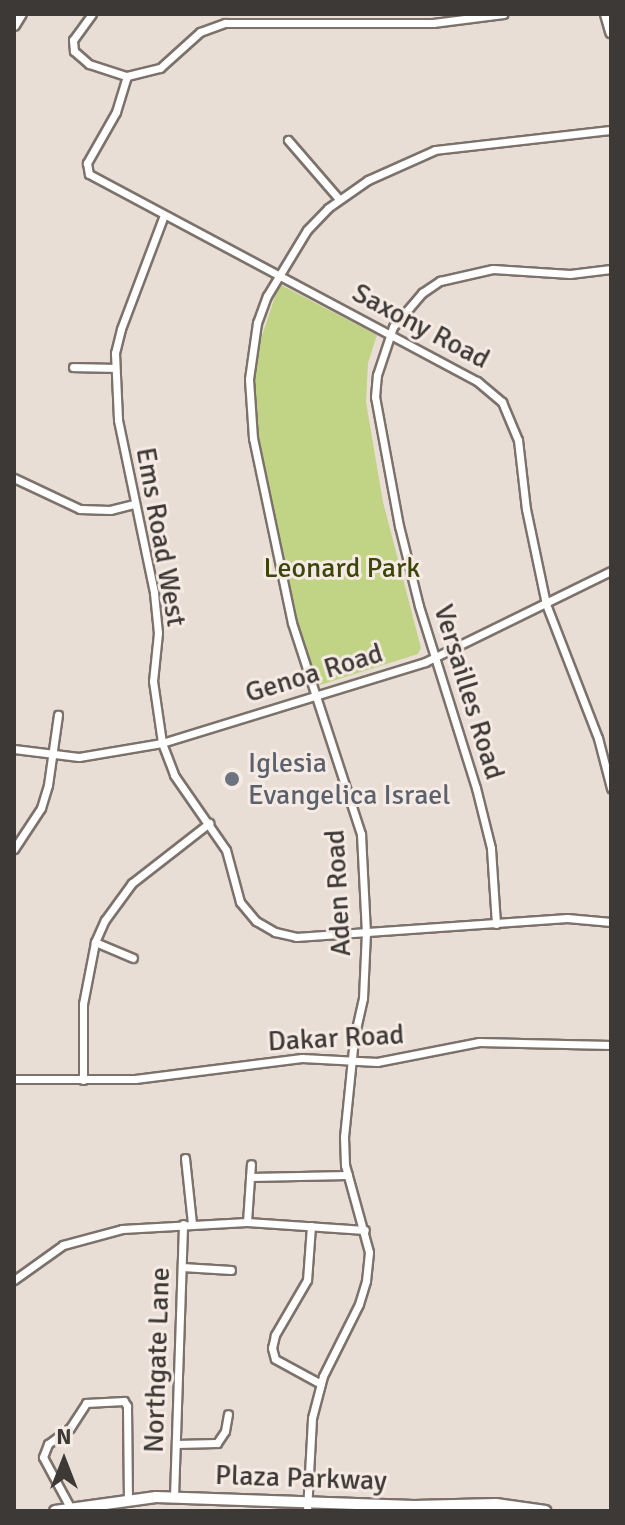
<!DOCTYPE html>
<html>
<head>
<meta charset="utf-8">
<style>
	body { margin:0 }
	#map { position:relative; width:625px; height:1525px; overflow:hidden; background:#e9ded6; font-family:Signika,sans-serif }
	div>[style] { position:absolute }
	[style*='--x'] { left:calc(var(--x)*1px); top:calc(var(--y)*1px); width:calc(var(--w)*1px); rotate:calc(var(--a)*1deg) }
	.green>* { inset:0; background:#c1d385 }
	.roads { filter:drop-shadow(2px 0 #7c726b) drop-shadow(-2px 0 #7c726b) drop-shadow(0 2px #7c726b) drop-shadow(0 -2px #7c726b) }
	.street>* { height:7px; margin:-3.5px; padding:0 3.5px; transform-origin:3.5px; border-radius:3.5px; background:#fff }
	.secondary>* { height:10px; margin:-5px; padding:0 5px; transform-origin:5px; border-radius:5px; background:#fff }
	.dots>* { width:22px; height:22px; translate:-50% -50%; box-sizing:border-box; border:4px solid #f6ebe4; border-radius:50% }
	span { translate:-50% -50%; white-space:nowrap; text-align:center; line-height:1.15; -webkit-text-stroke:6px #f6ebe4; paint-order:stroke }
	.street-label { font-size:28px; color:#3d3936 }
	.park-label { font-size:28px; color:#3c460a }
	.worship-label { font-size:28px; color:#5b616d }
	.left { translate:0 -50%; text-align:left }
	.frame { position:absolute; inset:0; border:16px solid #3d3936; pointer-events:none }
	.north { position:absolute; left:24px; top:1421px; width:80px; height:80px; -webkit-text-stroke:6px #f6ebe4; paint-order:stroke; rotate:0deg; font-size:22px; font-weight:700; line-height:32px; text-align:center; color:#3d3936 }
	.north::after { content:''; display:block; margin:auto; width:28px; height:36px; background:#3d3936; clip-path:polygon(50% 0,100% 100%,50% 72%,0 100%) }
</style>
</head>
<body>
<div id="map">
	<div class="green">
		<div style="clip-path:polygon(279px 284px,377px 335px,368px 363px,366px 402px,383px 502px,421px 648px,418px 654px,320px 685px,314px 681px,285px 573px,258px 438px,254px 377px,259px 345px)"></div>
	</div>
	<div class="roads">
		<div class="street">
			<div style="--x:92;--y:14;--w:32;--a:126"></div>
			<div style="--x:73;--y:40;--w:11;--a:85"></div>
			<div style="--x:74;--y:51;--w:20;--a:41"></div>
			<div style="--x:89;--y:64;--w:40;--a:18"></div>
			<div style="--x:127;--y:76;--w:34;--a:-14"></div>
			<div style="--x:160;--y:68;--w:54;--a:-42"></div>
			<div style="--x:200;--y:32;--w:27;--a:-20"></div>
			<div style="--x:225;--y:23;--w:208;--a:0"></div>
			<div style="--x:433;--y:23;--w:71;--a:-7.3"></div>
			<div style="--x:127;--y:76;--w:38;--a:107"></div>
			<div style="--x:116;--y:112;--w:59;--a:119.6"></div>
			<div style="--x:87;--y:163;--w:11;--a:80"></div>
			<div style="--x:89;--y:174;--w:440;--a:28.1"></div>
			<div style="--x:477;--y:381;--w:33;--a:40"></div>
			<div style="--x:502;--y:402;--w:41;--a:67.2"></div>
			<div style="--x:518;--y:440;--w:69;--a:83.4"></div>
			<div style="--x:526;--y:509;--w:97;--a:78.1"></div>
			<div style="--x:546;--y:604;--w:144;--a:68.8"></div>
			<div style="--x:598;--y:738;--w:52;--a:75.4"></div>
			<div style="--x:288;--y:140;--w:78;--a:49.2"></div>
			<div style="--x:164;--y:215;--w:122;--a:110.7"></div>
			<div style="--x:121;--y:329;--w:25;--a:104"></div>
			<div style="--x:115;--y:353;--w:67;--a:87.4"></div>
			<div style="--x:118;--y:420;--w:177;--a:78.2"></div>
			<div style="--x:154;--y:593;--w:40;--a:84.3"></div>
			<div style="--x:158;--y:633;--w:48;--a:95.9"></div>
			<div style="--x:153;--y:681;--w:63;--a:81.7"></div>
			<div style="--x:162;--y:743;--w:34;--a:69"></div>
			<div style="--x:174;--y:775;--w:91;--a:55.3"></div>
			<div style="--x:226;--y:850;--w:54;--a:74.9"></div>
			<div style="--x:240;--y:902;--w:25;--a:50"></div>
			<div style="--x:256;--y:921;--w:22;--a:30"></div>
			<div style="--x:275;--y:932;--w:22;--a:13"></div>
			<div style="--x:296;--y:937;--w:272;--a:-4"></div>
			<div style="--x:567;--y:918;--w:44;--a:5.2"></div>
			<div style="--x:73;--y:367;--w:42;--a:1.4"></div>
			<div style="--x:14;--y:478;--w:73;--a:25.2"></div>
			<div style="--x:80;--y:509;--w:30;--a:2"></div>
			<div style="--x:110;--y:510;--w:25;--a:-14"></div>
			<div style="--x:14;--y:749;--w:65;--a:7"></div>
			<div style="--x:79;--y:757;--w:84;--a:-9.6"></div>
			<div style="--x:162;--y:743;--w:275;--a:-17.1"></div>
			<div style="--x:425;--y:662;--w:207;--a:-26.1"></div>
			<div style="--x:14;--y:849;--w:49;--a:-56.6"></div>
			<div style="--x:41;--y:808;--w:24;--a:-73"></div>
			<div style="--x:48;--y:785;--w:71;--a:-81.9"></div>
			<div style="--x:496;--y:924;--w:76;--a:-93.8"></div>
			<div style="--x:491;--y:848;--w:62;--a:-104"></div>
			<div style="--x:476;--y:788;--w:191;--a:-107.4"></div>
			<div style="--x:419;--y:606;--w:82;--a:-104"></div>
			<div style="--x:399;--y:526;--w:131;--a:-100.5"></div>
			<div style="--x:375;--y:397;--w:22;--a:-85"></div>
			<div style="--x:377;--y:375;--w:51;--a:-71.6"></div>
			<div style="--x:393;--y:327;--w:45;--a:-49.5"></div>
			<div style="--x:422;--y:293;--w:22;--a:-34"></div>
			<div style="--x:440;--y:281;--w:54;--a:-12.8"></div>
			<div style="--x:493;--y:269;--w:77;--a:3.7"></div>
			<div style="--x:570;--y:274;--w:41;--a:-7"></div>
			<div style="--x:95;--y:942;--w:41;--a:22.8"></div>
			<div style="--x:14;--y:1079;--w:121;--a:0"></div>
			<div style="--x:135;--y:1079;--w:168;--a:-7.2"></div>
			<div style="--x:302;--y:1058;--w:75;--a:3.1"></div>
			<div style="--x:377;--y:1062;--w:104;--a:-11.1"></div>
			<div style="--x:479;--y:1042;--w:132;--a:1.3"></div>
			<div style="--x:83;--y:1080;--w:76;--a:-90"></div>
			<div style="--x:83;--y:1004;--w:63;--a:-79"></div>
			<div style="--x:95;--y:942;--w:24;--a:-66"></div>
			<div style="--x:105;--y:920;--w:46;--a:-53.9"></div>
			<div style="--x:132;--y:883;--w:98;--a:-37.9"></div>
			<div style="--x:185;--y:1158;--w:66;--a:83.9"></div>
			<div style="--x:250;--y:1177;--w:98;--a:-1.2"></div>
			<div style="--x:247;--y:1222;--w:58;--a:-86.1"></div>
			<div style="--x:311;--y:1226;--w:54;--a:94.2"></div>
			<div style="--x:307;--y:1280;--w:64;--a:120.2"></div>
			<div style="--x:275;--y:1335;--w:13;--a:103"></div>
			<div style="--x:272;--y:1348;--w:11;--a:75"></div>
			<div style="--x:275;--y:1359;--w:52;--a:28.5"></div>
			<div style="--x:182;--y:1267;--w:49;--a:3.5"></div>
			<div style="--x:14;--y:1280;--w:60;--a:-35.5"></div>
			<div style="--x:63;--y:1245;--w:61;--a:-15.2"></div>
			<div style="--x:122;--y:1229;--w:125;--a:-3.2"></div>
			<div style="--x:247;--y:1222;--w:118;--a:3.9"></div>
			<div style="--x:176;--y:1444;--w:41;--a:-1.4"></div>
			<div style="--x:217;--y:1443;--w:14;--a:-56"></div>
			<div style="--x:225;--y:1431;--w:17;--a:-80"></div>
			<div style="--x:174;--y:1497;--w:273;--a:-88.1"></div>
			<div style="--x:71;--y:1509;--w:59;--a:-118.3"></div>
			<div style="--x:43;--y:1457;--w:14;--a:-69"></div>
			<div style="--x:48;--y:1444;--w:27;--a:-36"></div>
			<div style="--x:70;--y:1428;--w:30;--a:-57"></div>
			<div style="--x:86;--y:1403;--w:38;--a:-3"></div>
			<div style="--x:124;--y:1401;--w:6;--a:59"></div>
			<div style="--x:127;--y:1406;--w:94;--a:89.4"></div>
			<div style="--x:307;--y:1511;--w:93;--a:-86.9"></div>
			<div style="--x:312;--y:1418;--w:43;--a:-75.3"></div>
			<div style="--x:323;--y:1376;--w:80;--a:-63.4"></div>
			<div style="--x:359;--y:1304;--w:24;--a:-73"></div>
			<div style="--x:366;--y:1281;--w:29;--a:-84"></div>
			<div style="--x:369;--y:1252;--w:90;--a:-105.4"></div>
			<div style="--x:345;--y:1165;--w:28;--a:-92"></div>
			<div style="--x:344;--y:1137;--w:100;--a:-84.2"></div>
			<div style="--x:354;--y:1038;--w:41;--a:-77.3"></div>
			<div style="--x:363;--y:998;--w:65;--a:-87.4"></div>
			<div style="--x:366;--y:933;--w:99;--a:-92.9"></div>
			<div style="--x:361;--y:834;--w:222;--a:-108.1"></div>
			<div style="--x:292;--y:623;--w:189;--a:-101.9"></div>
			<div style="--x:253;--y:438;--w:59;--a:-93.9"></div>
			<div style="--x:249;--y:379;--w:57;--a:-81.9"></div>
			<div style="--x:257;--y:323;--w:29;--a:-70"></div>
			<div style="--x:267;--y:296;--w:77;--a:-58.8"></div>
			<div style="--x:307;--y:230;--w:30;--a:-46"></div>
			<div style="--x:328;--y:208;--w:49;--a:-35"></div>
			<div style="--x:368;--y:180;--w:73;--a:-24.1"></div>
			<div style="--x:435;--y:150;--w:177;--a:-6.5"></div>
		</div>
		<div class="secondary">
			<div style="--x:606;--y:14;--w:19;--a:74"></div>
			<div style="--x:14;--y:25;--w:13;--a:-58"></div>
			<div style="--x:55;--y:1511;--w:102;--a:-7.9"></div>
			<div style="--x:156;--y:1497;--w:258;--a:2"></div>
			<div style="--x:414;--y:1506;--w:82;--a:-1.4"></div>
			<div style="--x:496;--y:1504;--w:50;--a:8"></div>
		</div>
	</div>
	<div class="dots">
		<div style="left:232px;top:779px;background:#6b7280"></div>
	</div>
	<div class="street-label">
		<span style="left:421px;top:326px;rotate:28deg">Saxony Road</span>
		<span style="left:161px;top:537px;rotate:80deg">Ems Road West</span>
		<span style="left:314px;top:673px;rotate:-17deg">Genoa Road</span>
		<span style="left:469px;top:692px;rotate:73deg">Versailles Road</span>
		<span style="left:338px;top:893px;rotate:-93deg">Aden Road</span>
		<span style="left:336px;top:1038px;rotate:-3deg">Dakar Road</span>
		<span style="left:157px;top:1360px;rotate:-88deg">Northgate Lane</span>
		<span style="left:301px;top:1478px;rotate:2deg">Plaza Parkway</span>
	</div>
	<div class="park-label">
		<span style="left:342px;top:568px">Leonard Park</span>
	</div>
	<div class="worship-label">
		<span class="left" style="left:248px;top:779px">Iglesia<br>Evangelica Israel</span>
	</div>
	<div class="frame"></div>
	<div class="north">N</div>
</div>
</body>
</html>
